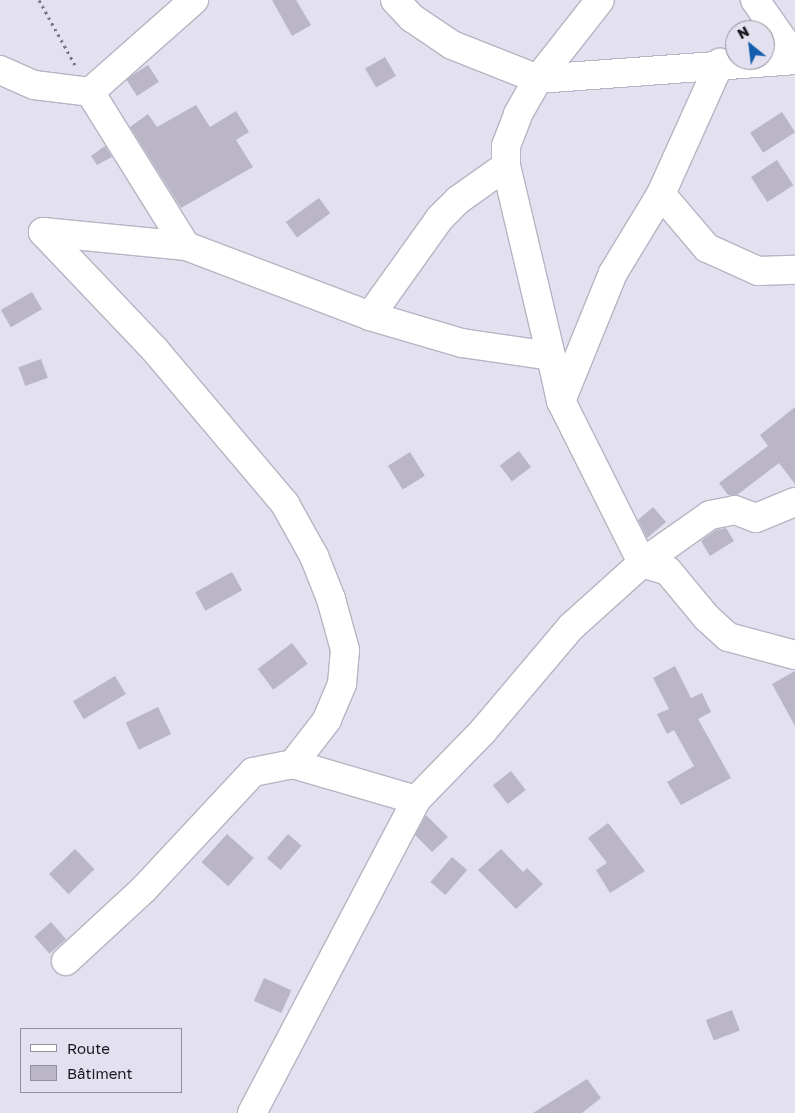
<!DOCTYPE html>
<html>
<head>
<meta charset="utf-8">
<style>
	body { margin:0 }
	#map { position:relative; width:795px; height:1113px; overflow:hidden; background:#e3e0f0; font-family:"Golos Text",sans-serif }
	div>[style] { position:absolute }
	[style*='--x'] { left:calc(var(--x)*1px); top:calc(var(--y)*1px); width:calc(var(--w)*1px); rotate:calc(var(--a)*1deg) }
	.building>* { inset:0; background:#bab6c5; transform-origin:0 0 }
	.path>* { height:3px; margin-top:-1.5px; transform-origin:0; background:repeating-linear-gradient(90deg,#7a7883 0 2.5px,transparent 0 6.5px) }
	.roads { filter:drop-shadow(1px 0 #b7b4c3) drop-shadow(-1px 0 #b7b4c3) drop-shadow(0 1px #b7b4c3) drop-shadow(0 -1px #b7b4c3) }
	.minor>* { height:28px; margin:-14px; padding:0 14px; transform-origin:14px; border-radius:14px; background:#fff }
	span { translate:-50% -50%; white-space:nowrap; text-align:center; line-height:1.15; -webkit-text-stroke:5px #e3e0f0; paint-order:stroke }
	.legend { position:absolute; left:20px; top:1028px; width:162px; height:65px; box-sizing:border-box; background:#e3e0f0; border:1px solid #92909c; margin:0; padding:6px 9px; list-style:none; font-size:15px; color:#19181e }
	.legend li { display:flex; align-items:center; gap:10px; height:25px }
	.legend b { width:25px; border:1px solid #92909c }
	.north { position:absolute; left:725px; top:20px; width:50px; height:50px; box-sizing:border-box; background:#e3e0f0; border:1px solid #92909c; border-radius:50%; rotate:331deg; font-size:14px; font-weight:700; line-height:20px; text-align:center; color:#19181e }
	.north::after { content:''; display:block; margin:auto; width:18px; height:22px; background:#135ead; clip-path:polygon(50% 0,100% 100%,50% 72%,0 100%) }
</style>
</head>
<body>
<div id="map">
	<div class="building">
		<div style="clip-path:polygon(272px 0,296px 0,311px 25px,292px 36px)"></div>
		<div style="left:385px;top:57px;width:22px;height:23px;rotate:60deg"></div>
		<div style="left:148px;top:65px;width:20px;height:26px;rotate:57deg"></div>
		<div style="clip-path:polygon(196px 105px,210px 127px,236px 111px,249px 132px,236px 140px,253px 167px,181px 208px,130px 127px,148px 114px,157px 127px)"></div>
		<div style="left:782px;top:112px;width:24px;height:38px;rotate:57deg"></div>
		<div style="clip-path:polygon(105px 146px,112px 157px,97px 165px,91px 156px)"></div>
		<div style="left:777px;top:160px;width:30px;height:31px;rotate:57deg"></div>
		<div style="left:319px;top:198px;width:19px;height:41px;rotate:54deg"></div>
		<div style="left:32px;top:292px;width:20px;height:36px;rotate:60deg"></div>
		<div style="left:41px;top:359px;width:20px;height:24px;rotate:70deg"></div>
		<div style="clip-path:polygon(795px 407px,795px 484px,779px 463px,737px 495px,728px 495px,719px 483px,768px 446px,760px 435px)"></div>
		<div style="left:519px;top:451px;width:20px;height:24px;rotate:53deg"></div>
		<div style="left:410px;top:452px;width:28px;height:26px;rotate:58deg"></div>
		<div style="clip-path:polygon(653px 507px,666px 522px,647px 538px,638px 520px)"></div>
		<div style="clip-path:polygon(726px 528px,734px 541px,710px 556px,701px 541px,716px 530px)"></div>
		<div style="left:232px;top:572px;width:21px;height:42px;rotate:61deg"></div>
		<div style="left:292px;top:643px;width:26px;height:43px;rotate:53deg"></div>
		<div style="clip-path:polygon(675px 666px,691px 698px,702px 693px,711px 712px,698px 719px,731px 778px,681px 805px,667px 782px,694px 766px,674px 730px,667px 734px,657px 714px,669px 709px,653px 678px)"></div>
		<div style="clip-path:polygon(795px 671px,795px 726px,772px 684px)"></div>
		<div style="left:115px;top:676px;width:21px;height:49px;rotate:59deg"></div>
		<div style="left:158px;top:707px;width:30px;height:36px;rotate:64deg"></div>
		<div style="left:511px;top:771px;width:24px;height:23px;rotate:52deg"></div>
		<div style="clip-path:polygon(426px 815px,448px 837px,432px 852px,415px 835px)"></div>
		<div style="clip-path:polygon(608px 823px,645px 871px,610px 893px,596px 870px,607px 863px,588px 838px)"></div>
		<div style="left:227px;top:834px;width:36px;height:38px;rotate:42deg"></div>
		<div style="left:288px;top:834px;width:18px;height:32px;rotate:41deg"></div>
		<div style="left:75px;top:849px;width:28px;height:36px;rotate:46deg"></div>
		<div style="clip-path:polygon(501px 849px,523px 872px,527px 868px,543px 884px,516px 909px,478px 870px)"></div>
		<div style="left:452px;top:857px;width:20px;height:33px;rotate:41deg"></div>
		<div style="left:51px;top:922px;width:23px;height:22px;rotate:49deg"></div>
		<div style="left:264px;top:978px;width:30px;height:25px;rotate:24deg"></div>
		<div style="left:732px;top:1010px;width:22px;height:28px;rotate:69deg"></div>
		<div style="clip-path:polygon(587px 1079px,601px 1098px,582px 1113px,533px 1113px)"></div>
	</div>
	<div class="path">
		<div style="--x:39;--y:0;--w:74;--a:61"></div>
	</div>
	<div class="roads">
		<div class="minor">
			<div style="--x:395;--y:0;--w:25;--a:47"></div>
			<div style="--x:412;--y:18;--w:48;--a:34"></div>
			<div style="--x:452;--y:45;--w:92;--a:21.6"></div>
			<div style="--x:538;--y:79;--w:100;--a:-51.9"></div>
			<div style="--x:755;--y:0;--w:70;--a:54.9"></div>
			<div style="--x:0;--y:70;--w:37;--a:24"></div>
			<div style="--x:34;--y:85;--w:56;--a:7.1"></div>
			<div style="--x:90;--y:92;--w:139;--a:-41.5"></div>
			<div style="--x:90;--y:92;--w:181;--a:58.1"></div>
			<div style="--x:186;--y:246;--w:197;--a:20.8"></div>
			<div style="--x:370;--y:316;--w:96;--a:16.4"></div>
			<div style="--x:462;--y:343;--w:90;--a:8.3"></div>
			<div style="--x:551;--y:356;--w:46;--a:77.5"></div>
			<div style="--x:561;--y:401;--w:181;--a:63.4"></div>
			<div style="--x:642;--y:563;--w:27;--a:17"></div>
			<div style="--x:668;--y:571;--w:61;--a:50.3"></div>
			<div style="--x:707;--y:618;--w:28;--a:42"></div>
			<div style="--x:728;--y:637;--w:69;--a:15"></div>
			<div style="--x:661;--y:194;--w:71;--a:49.6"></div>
			<div style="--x:707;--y:248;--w:56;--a:24.3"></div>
			<div style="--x:758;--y:271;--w:37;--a:-2"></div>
			<div style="--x:43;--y:232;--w:163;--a:46.5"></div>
			<div style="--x:155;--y:350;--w:202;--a:49.8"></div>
			<div style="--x:285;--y:504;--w:60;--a:60.9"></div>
			<div style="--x:314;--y:556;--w:46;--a:68.4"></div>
			<div style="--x:331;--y:599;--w:53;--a:74.6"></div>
			<div style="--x:345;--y:650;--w:34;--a:95"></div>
			<div style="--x:342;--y:684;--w:39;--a:113"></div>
			<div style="--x:327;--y:720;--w:56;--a:127.7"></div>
			<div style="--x:43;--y:232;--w:144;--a:5.6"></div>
			<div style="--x:370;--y:316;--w:120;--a:-54.5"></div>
			<div style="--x:440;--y:218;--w:25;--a:-45"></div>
			<div style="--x:458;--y:200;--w:59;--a:-35.3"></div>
			<div style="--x:551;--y:356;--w:195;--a:-103.3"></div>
			<div style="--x:506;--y:166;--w:20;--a:-90"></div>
			<div style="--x:506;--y:146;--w:34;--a:-69"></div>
			<div style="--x:518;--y:114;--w:40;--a:-60.3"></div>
			<div style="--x:538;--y:79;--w:258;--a:-4.2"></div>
			<div style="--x:561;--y:401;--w:138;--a:-67.9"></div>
			<div style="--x:613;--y:273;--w:92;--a:-58.7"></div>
			<div style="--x:661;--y:194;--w:144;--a:-65.8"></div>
			<div style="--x:66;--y:961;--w:105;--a:-42.7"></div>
			<div style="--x:143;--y:890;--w:161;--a:-47"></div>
			<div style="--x:253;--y:772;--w:41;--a:-11.3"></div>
			<div style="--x:293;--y:764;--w:128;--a:16.3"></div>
			<div style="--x:252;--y:1113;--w:353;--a:-62.3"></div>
			<div style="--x:416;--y:800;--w:96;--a:-45.8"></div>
			<div style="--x:483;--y:731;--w:136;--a:-49.8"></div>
			<div style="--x:571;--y:627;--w:96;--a:-42"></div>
			<div style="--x:642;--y:563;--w:83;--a:-35.2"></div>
			<div style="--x:710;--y:515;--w:25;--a:-11"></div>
			<div style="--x:735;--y:510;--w:22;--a:21"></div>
			<div style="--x:756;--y:518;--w:42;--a:-22.3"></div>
		</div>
	</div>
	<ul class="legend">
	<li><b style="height:6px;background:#fff"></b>Route</li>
	<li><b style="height:14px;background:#bab6c5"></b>Bâtiment</li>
	</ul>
	<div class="north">N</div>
</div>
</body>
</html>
